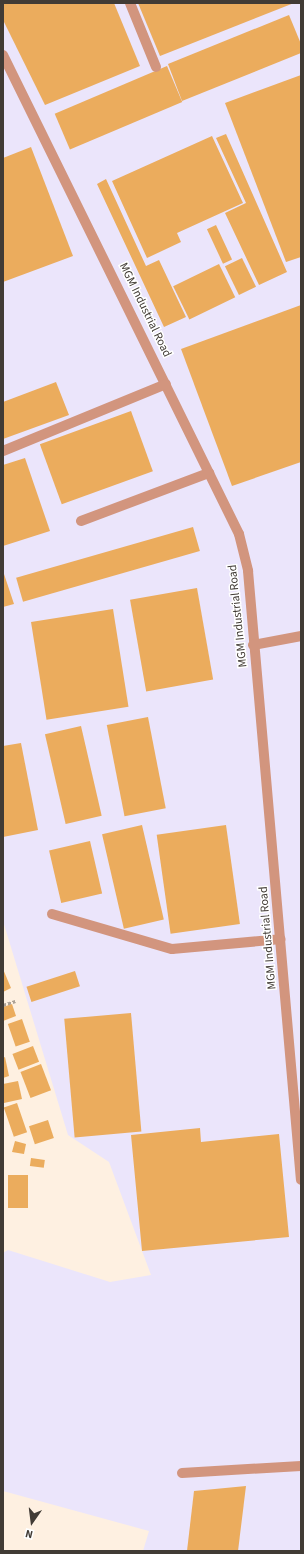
<!DOCTYPE html>
<html>
<head>
<meta charset="utf-8">
<style>
	body { margin:0 }
	#map { position:relative; width:304px; height:1554px; overflow:hidden; background:#fef0e1; font-family:"Source Sans 3",sans-serif }
	div>[style] { position:absolute }
	[style*='--x'] { left:calc(var(--x)*1px); top:calc(var(--y)*1px); width:calc(var(--w)*1px); rotate:calc(var(--a)*1deg) }
	.industrial>* { inset:0; background:#ebe5fb }
	.building>* { inset:0; background:#ebac5d; transform-origin:0 0 }
	.path>* { height:2.5px; margin-top:-1.25px; transform-origin:0; background:repeating-linear-gradient(90deg,#aca196 0 3px,transparent 0 5px) }
	.minor>* { height:10px; margin:-5px; padding:0 5px; transform-origin:5px; border-radius:5px; background:#d2957e }
	span { translate:-50% -50%; white-space:nowrap; text-align:center; line-height:1.15; -webkit-text-stroke:3px #fff; paint-order:stroke }
	.street-label { font-size:12px; color:#413b35 }
	.frame { position:absolute; inset:0; border:4px solid #413b35; pointer-events:none }
	.north { position:absolute; left:12px; top:1502px; width:40px; height:40px; -webkit-text-stroke:3px #fff; paint-order:stroke; rotate:194deg; font-size:11px; font-weight:700; line-height:16px; text-align:center; color:#413b35 }
	.north::after { content:''; display:block; margin:auto; width:14px; height:18px; background:#413b35; clip-path:polygon(50% 0,100% 100%,50% 72%,0 100%) }
</style>
</head>
<body>
<div id="map">
	<div class="industrial">
		<div style="clip-path:polygon(3px 3px,301px 3px,301px 1551px,143px 1551px,149px 1531px,3px 1491px,3px 1253px,8px 1250px,110px 1282px,151px 1275px,109px 1162px,68px 1135px,3px 921px)"></div>
	</div>
	<div class="building">
		<div style="clip-path:polygon(3px 3px,114px 3px,140px 66px,45px 105px,3px 20px)"></div>
		<div style="clip-path:polygon(138px 3px,294px 3px,160px 56px)"></div>
		<div style="clip-path:polygon(289px 15px,301px 44px,301px 53px,182px 101px,168px 64px)"></div>
		<div style="left:167px;top:66px;width:39px;height:122px;rotate:67deg"></div>
		<div style="clip-path:polygon(301px 75px,301px 257px,286px 262px,225px 103px)"></div>
		<div style="clip-path:polygon(226px 134px,287px 272px,259px 285px,225px 213px,246px 203px,216px 138px)"></div>
		<div style="clip-path:polygon(212px 136px,243px 203px,177px 233px,181px 242px,147px 258px,112px 181px)"></div>
		<div style="clip-path:polygon(31px 147px,73px 256px,3px 282px,3px 158px)"></div>
		<div style="clip-path:polygon(106px 179px,146px 266px,159px 260px,186px 317px,164px 327px,97px 184px)"></div>
		<div style="left:216px;top:225px;width:38px;height:10px;rotate:65deg"></div>
		<div style="left:242px;top:258px;width:32px;height:19px;rotate:64deg"></div>
		<div style="left:219px;top:264px;width:37px;height:51px;rotate:64deg"></div>
		<div style="clip-path:polygon(301px 305px,301px 462px,232px 486px,181px 349px)"></div>
		<div style="clip-path:polygon(56px 382px,69px 415px,3px 439px,3px 402px)"></div>
		<div style="left:131px;top:411px;width:64px;height:97px;rotate:70deg"></div>
		<div style="clip-path:polygon(25px 458px,50px 531px,3px 546px,3px 465px)"></div>
		<div style="left:193px;top:527px;width:25px;height:184px;rotate:74deg"></div>
		<div style="clip-path:polygon(3px 571px,14px 604px,3px 607px)"></div>
		<div style="left:197px;top:588px;width:93px;height:68px;rotate:80deg"></div>
		<div style="left:113px;top:609px;width:99px;height:83px;rotate:81deg"></div>
		<div style="left:148px;top:717px;width:93px;height:42px;rotate:79deg"></div>
		<div style="left:81px;top:726px;width:92px;height:37px;rotate:77deg"></div>
		<div style="clip-path:polygon(21px 743px,38px 830px,3px 837px,3px 746px)"></div>
		<div style="left:142px;top:825px;width:97px;height:41px;rotate:77deg"></div>
		<div style="left:226px;top:825px;width:100px;height:70px;rotate:82deg"></div>
		<div style="left:90px;top:841px;width:54px;height:42px;rotate:77deg"></div>
		<div style="clip-path:polygon(3px 969px,11px 988px,3px 992px)"></div>
		<div style="left:75px;top:971px;width:16px;height:51px;rotate:72deg"></div>
		<div style="clip-path:polygon(12px 1004px,16px 1016px,3px 1021px,3px 1007px)"></div>
		<div style="left:131px;top:1013px;width:119px;height:67px;rotate:85deg"></div>
		<div style="left:22px;top:1019px;width:24px;height:15px;rotate:71deg"></div>
		<div style="left:33px;top:1046px;width:17px;height:22px;rotate:69deg"></div>
		<div style="clip-path:polygon(5px 1057px,9px 1076px,3px 1078px,3px 1058px)"></div>
		<div style="left:41px;top:1064px;width:28px;height:22px;rotate:69deg"></div>
		<div style="clip-path:polygon(18px 1081px,22px 1099px,4px 1103px,3px 1084px)"></div>
		<div style="left:17px;top:1103px;width:31px;height:14px;rotate:71deg"></div>
		<div style="left:48px;top:1120px;width:19px;height:20px;rotate:72deg"></div>
		<div style="clip-path:polygon(200px 1128px,201px 1142px,279px 1134px,289px 1237px,142px 1251px,131px 1135px)"></div>
		<div style="clip-path:polygon(15px 1141px,26px 1144px,24px 1154px,12px 1152px)"></div>
		<div style="left:31px;top:1158px;width:14px;height:8px;rotate:8deg"></div>
		<div style="left:8px;top:1175px;width:20px;height:33px"></div>
		<div style="clip-path:polygon(246px 1486px,238px 1551px,187px 1551px,194px 1491px)"></div>
	</div>
	<div class="path">
		<div style="--x:3;--y:1005;--w:13;--a:-18"></div>
	</div>
	<div class="minor">
		<div style="--x:130;--y:3;--w:69;--a:67.9"></div>
		<div style="--x:3;--y:55;--w:534;--a:63.77"></div>
		<div style="--x:239;--y:534;--w:38;--a:76"></div>
		<div style="--x:248;--y:571;--w:611;--a:85.03"></div>
		<div style="--x:3;--y:451;--w:176;--a:-22.3"></div>
		<div style="--x:81;--y:521;--w:137;--a:-20.6"></div>
		<div style="--x:253;--y:645;--w:49;--a:-10.6"></div>
		<div style="--x:52;--y:914;--w:125;--a:16.3"></div>
		<div style="--x:172;--y:949;--w:109;--a:-5.2"></div>
		<div style="--x:182;--y:1473;--w:119;--a:-3.4"></div>
	</div>
	<div class="street-label">
		<span style="left:145px;top:310px;rotate:64deg">MGM Industrial Road</span>
		<span style="left:238px;top:616px;rotate:-96deg">MGM Industrial Road</span>
		<span style="left:268px;top:938px;rotate:-95deg">MGM Industrial Road</span>
	</div>
	<div class="frame"></div>
	<div class="north">N</div>
</div>
</body>
</html>
